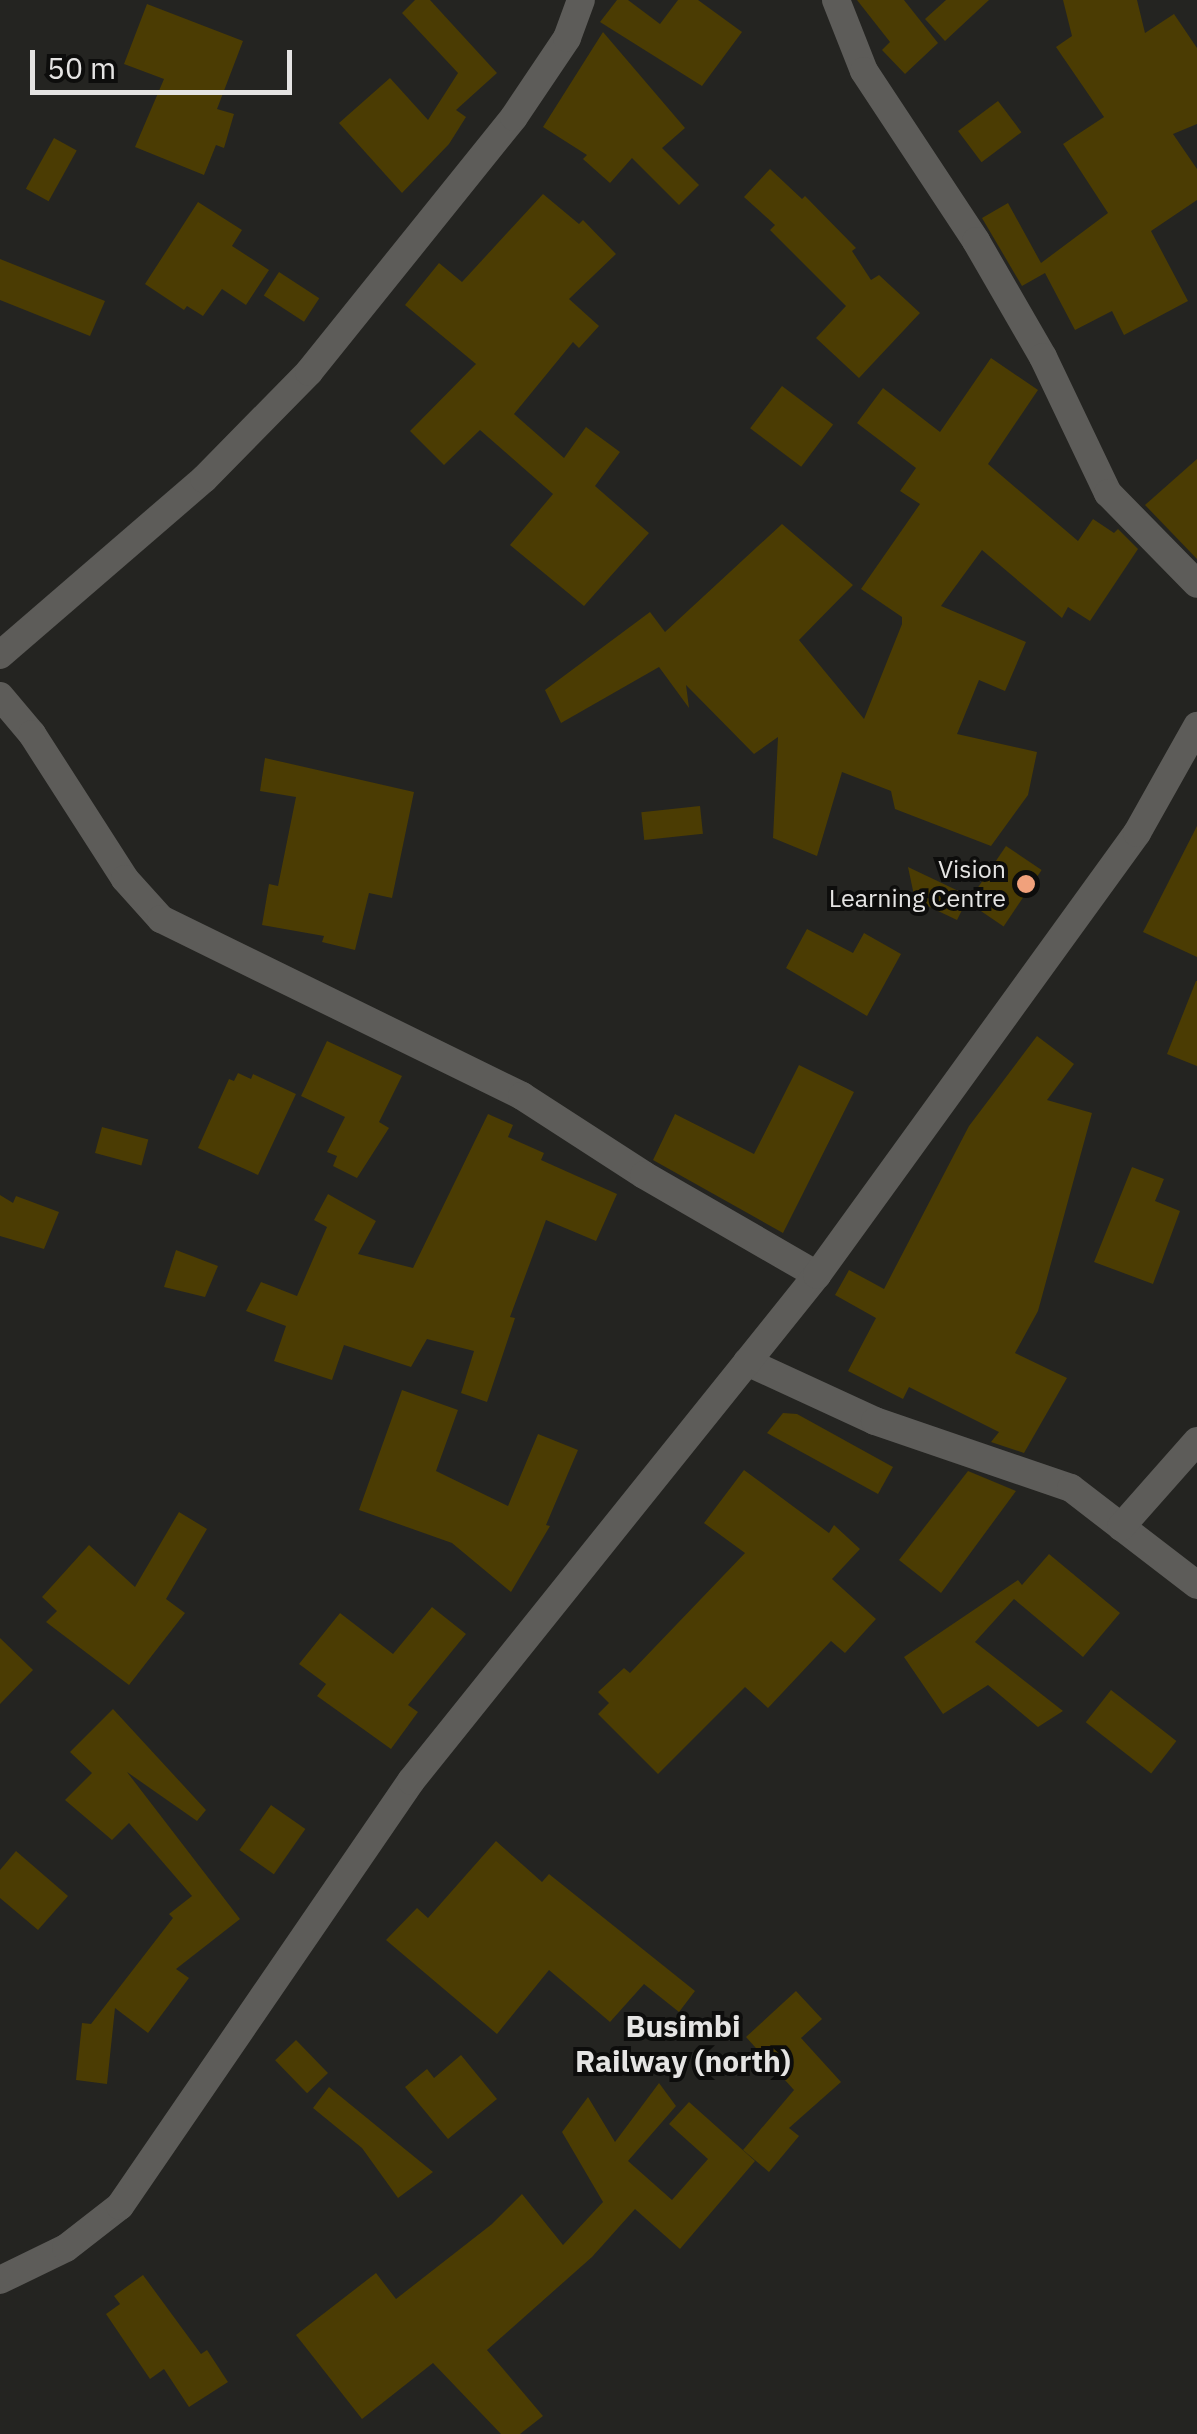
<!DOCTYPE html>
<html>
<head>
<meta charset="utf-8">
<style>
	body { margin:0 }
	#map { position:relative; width:1197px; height:2434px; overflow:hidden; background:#242421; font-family:"IBM Plex Sans",sans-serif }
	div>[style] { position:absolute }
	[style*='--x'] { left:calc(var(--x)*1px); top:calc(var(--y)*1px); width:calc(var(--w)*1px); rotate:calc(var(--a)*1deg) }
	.building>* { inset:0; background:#4b3c03; transform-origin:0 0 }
	.street>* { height:28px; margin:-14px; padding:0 14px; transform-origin:14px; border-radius:14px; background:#5d5c59 }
	.dots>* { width:28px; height:28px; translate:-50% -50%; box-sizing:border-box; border:5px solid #0d0d0c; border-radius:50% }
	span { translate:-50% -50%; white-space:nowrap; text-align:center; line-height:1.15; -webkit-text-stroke:8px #0d0d0c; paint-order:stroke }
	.poi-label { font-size:25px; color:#e5e4e3 }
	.right { translate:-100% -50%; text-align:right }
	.quarter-label { font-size:30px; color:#e5e4e3; font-weight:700 }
	.scale { position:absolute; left:30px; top:50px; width:262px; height:45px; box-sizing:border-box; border:5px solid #e5e4e3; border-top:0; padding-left:12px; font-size:30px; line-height:35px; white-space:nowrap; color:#e5e4e3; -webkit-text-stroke:8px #0d0d0c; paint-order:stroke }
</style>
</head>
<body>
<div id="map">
	<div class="building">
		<div style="clip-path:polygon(415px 0,430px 0,497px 73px,456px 110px,466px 117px,449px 144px,402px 193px,339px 123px,390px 78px,428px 120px,458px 73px,402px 13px)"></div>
		<div style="clip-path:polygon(617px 0,628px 0,660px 24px,678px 0,698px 0,742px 32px,702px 86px,600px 22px)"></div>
		<div style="clip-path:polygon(857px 0,904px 0,938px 43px,905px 74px,882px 50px,890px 42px)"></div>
		<div style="clip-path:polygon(946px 0,989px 0,945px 41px,925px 19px)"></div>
		<div style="clip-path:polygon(1063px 0,1137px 0,1145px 33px,1174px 14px,1197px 48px,1197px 124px,1173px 134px,1197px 169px,1197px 200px,1151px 231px,1188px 301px,1124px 335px,1112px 311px,1075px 330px,1045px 273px,1022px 286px,982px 218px,1008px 203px,1041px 263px,1108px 213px,1063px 144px,1104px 117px,1056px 47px,1072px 36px)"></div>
		<div style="clip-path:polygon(147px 4px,243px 41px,217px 109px,234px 114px,224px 148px,216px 145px,204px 175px,135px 147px,164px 79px,124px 64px)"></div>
		<div style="clip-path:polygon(603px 32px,685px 128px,662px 148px,699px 185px,679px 205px,632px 158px,610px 183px,583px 159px,587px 155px,543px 127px)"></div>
		<div style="left:998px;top:101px;width:39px;height:50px;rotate:53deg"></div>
		<div style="left:54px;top:138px;width:26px;height:58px;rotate:29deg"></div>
		<div style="clip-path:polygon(770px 169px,802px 199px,805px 196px,856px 248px,852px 251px,871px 280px,879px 275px,920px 313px,859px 378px,816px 338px,846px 306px,770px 230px,775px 225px,744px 197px)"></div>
		<div style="clip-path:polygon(543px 194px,579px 224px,583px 220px,616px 254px,569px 299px,599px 326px,579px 348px,573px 342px,514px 414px,564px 458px,586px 427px,620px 452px,595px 486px,649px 533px,584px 606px,510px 545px,553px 494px,480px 430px,444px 465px,410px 431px,476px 364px,405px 305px,439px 263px,462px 282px)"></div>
		<div style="clip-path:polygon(198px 202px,242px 230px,232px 246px,269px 270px,246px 305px,222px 289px,203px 316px,187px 306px,184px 310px,145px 284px)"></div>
		<div style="clip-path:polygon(0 259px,105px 301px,90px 336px,0 300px)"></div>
		<div style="left:279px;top:272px;width:48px;height:28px;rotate:33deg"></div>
		<div style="clip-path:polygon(991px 358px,1038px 390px,988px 464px,1078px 541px,1093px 519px,1114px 533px,1118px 529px,1138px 549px,1090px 621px,1068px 607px,1062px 618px,982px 550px,941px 606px,1026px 642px,1005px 691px,979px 680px,957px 734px,1037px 752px,1028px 795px,991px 846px,895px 809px,891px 791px,842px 772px,817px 856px,773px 838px,778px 737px,754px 754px,686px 685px,689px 708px,659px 667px,561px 723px,545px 690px,650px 612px,665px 632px,782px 524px,853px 585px,799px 640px,864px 719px,902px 624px,902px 617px,861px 589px,920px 504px,900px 491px,916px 468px,857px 423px,883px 388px,940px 432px)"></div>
		<div style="left:782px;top:386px;width:64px;height:53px;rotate:37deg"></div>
		<div style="clip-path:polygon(1197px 459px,1197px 559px,1145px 505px)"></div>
		<div style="clip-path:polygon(265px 758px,414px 792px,392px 898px,369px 893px,355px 950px,322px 942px,324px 936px,262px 925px,269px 884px,278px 886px,296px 797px,260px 791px)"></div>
		<div style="left:700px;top:806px;width:28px;height:59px;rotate:84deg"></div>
		<div style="clip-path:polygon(1197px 826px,1197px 957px,1143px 932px)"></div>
		<div style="left:1006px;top:846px;width:43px;height:68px;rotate:34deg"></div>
		<div style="clip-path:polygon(908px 867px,969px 896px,957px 920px,915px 900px)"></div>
		<div style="clip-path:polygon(807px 929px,853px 953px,864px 933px,901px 954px,867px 1016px,786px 968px)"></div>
		<div style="clip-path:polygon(1196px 981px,1197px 981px,1197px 1066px,1167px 1054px)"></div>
		<div style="clip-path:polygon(1037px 1036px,1074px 1064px,1047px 1100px,1092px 1113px,1038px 1311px,1015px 1353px,1067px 1378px,1024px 1453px,991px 1442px,999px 1432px,909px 1387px,903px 1399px,848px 1371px,876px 1318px,835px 1295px,849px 1270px,884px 1289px,969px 1126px)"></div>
		<div style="clip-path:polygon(327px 1041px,402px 1076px,379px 1122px,389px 1128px,357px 1178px,333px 1166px,337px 1156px,327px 1152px,345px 1117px,301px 1096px)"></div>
		<div style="clip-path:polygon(799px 1065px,854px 1092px,783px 1233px,653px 1160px,675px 1114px,754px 1154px)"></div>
		<div style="clip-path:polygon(238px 1073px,251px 1079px,253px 1074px,296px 1094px,258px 1175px,198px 1148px,229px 1079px,234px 1081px)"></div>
		<div style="clip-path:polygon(488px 1114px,513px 1125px,508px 1137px,544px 1153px,541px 1160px,617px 1194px,596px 1241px,546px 1220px,510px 1317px,515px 1318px,487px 1402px,461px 1393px,474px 1351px,427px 1339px,411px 1367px,344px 1345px,332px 1380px,274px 1361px,286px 1326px,246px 1311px,261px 1282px,297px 1296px,327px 1227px,314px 1220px,328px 1194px,376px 1221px,358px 1254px,413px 1268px)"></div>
		<div style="left:102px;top:1127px;width:48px;height:27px;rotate:15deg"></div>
		<div style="clip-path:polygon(1132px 1167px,1164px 1179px,1155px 1201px,1180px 1211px,1153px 1284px,1094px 1262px)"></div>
		<div style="clip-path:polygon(0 1195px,13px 1203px,16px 1196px,59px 1212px,44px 1249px,0 1236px)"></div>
		<div style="clip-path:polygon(176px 1250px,218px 1266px,205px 1297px,164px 1287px)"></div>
		<div style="clip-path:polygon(402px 1390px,458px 1410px,436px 1471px,508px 1506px,538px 1434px,578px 1450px,546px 1525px,550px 1526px,511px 1592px,452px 1543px,359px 1510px)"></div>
		<div style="clip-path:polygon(783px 1413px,797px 1414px,893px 1467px,878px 1494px,767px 1433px)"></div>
		<div style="clip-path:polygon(744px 1470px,829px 1533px,834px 1525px,860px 1549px,832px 1579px,876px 1619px,845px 1653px,831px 1641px,768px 1708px,745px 1687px,658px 1774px,598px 1714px,609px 1703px,598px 1692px,624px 1668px,630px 1673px,745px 1553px,704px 1523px)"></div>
		<div style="clip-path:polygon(968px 1471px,1016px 1491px,941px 1593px,899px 1560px)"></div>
		<div style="clip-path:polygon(179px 1512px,207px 1529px,166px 1599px,185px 1613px,129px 1685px,46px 1622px,57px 1611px,42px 1597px,89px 1545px,135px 1587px)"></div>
		<div style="clip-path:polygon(1049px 1554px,1120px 1613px,1083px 1657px,1014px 1599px,975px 1642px,1063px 1711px,1038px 1727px,988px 1685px,943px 1714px,904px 1657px,1018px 1580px,1022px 1585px)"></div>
		<div style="clip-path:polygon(432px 1607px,466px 1634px,408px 1705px,418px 1712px,391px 1749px,317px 1696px,326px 1684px,299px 1664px,340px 1613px,393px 1654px)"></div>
		<div style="clip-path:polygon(0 1638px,33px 1670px,0 1704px)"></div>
		<div style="left:1111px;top:1690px;width:83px;height:41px;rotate:38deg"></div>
		<div style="clip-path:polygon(113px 1709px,206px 1810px,197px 1821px,127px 1772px,240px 1919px,176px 1969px,189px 1978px,148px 2033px,115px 2008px,107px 2084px,76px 2080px,82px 2023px,91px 2024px,173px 1918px,169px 1914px,192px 1896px,129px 1823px,112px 1840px,65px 1800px,92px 1773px,70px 1752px)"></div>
		<div style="left:271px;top:1805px;width:42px;height:55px;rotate:35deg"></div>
		<div style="clip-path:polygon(496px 1841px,542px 1882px,549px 1874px,695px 1991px,679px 2012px,644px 1984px,610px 2022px,549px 1970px,497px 2034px,386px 1940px,417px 1908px,428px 1918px)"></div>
		<div style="clip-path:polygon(16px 1851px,68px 1896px,38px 1930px,0 1898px,0 1870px)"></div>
		<div style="clip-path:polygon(796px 1991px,822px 2019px,801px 2038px,841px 2082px,789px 2128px,799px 2136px,769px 2172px,743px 2150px,794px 2090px,746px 2037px)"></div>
		<div style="left:296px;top:2040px;width:46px;height:29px;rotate:46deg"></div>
		<div style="clip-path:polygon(461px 2055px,497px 2099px,448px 2139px,405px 2087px,427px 2069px,434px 2078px)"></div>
		<div style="clip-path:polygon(659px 2083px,676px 2106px,628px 2161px,672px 2200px,708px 2159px,669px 2124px,689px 2102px,755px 2161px,680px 2249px,635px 2209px,592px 2257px,487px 2350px,543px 2416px,520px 2434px,501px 2434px,433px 2363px,362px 2419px,296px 2335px,376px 2273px,396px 2299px,492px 2224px,522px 2194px,563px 2245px,603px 2202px,562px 2132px,588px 2097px,615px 2142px)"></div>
		<div style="clip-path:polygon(329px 2087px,406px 2150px,433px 2172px,398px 2198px,362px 2148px,313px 2108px)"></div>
		<div style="clip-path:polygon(143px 2275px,201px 2354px,207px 2350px,228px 2382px,189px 2407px,164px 2369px,150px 2379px,106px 2314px,120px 2304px,114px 2296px)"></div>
	</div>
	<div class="street">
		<div style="--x:836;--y:0;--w:76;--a:68.5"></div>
		<div style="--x:864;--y:71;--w:204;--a:56.6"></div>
		<div style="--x:976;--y:241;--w:134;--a:60"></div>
		<div style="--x:1043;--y:357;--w:151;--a:64.5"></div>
		<div style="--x:1108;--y:493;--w:127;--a:45.6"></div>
		<div style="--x:0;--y:655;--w:269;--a:-40.8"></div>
		<div style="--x:204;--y:479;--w:150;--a:-45.5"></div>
		<div style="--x:309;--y:372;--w:327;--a:-51.2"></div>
		<div style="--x:514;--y:117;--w:95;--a:-56.1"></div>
		<div style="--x:567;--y:38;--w:40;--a:-69.8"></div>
		<div style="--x:0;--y:696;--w:50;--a:49.9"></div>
		<div style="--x:32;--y:734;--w:172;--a:57.3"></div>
		<div style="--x:125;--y:879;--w:54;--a:48"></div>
		<div style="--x:161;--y:919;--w:402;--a:26.1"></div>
		<div style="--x:522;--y:1096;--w:145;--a:32.9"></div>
		<div style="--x:644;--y:1175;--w:200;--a:30"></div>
		<div style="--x:747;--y:1362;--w:141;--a:24.7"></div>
		<div style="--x:875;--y:1421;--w:207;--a:18.9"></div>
		<div style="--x:1071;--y:1488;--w:159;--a:37.6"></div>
		<div style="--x:1121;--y:1527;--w:115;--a:-48.5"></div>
		<div style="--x:0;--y:2280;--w:73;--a:-25.9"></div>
		<div style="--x:66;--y:2248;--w:68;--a:-37.9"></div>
		<div style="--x:120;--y:2206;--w:515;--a:-55.6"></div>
		<div style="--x:411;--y:1781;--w:649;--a:-51.26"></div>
		<div style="--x:817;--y:1275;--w:546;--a:-54.1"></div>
		<div style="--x:1137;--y:833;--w:123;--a:-60.7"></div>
	</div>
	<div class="dots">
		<div style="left:1026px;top:884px;background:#f1a17c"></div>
	</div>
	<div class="poi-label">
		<span class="right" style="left:1006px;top:884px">Vision<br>Learning Centre</span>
	</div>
	<div class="quarter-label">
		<span style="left:683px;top:2043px">Busimbi<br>Railway (north)</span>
	</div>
	<div class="scale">50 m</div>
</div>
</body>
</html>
